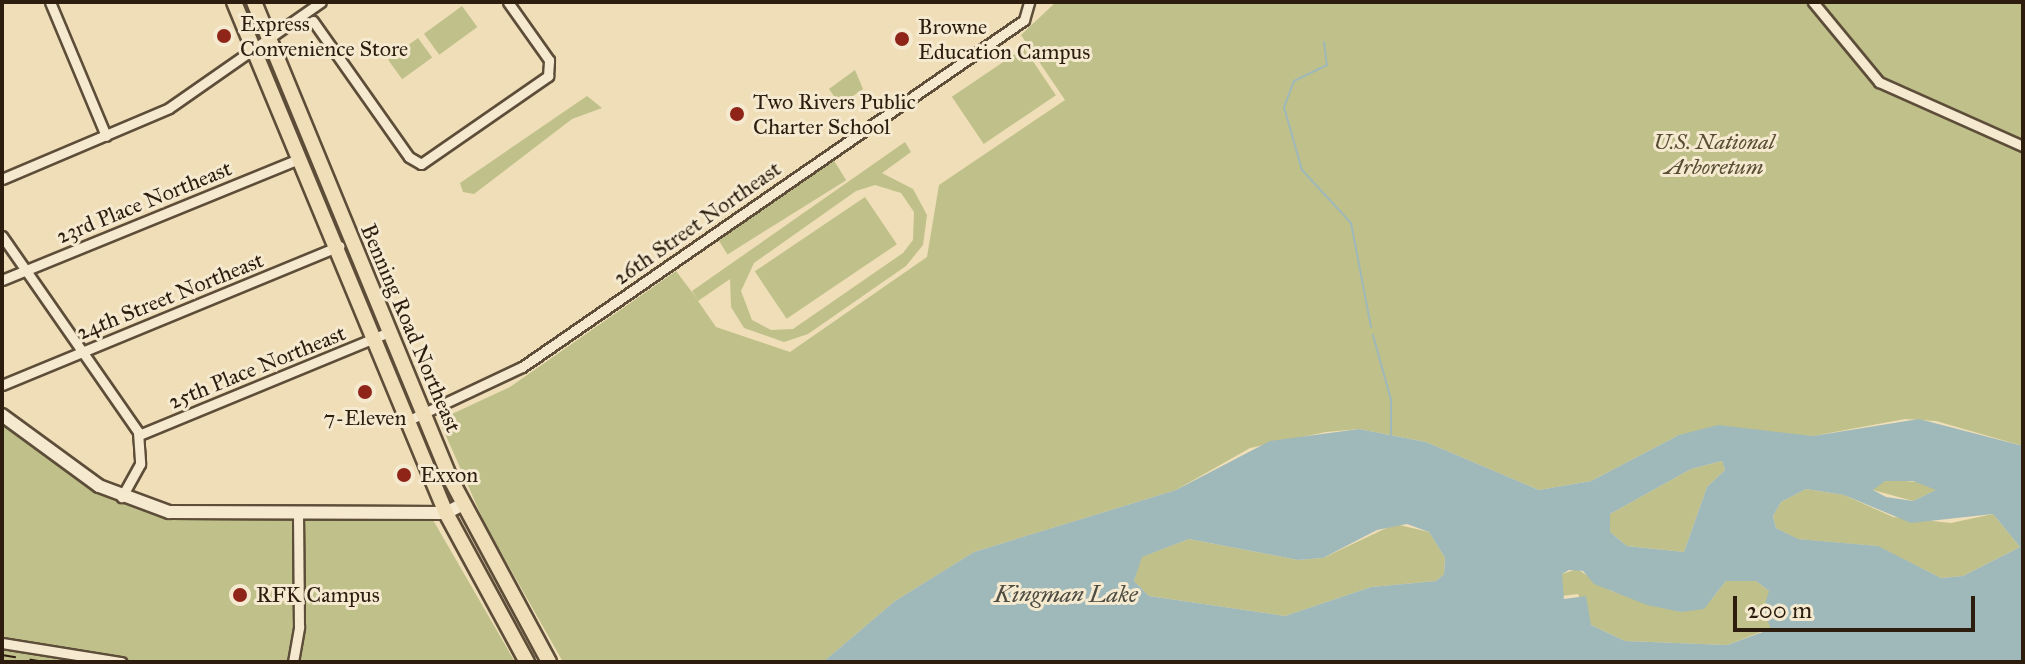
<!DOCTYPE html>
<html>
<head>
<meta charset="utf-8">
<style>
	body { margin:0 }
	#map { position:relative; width:2025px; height:664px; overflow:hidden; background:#efdeb7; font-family:"IM FELL Great Primer",serif }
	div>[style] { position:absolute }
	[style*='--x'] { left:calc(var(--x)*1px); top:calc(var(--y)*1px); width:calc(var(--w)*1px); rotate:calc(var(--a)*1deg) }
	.green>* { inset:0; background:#bfc08a; transform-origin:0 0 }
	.water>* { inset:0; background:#9fb9ba }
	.stream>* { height:2px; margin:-1px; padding:0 1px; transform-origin:1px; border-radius:1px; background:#9fb9ba }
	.roads { filter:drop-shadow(2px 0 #5d4d39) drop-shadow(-2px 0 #5d4d39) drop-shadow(0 2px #5d4d39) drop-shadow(0 -2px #5d4d39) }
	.street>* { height:9px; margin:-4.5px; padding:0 4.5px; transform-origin:4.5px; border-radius:4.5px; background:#f5ead0 }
	.secondary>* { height:12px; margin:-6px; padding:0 6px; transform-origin:6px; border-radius:6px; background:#f5ead0 }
	.primary>* { height:14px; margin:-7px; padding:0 7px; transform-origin:7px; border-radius:7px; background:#efdeb7 }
	.rail>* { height:2px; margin-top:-1px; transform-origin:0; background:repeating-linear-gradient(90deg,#2c1d0f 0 14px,transparent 0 28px) }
	.dots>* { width:22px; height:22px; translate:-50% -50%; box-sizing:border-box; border:4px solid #f5ead0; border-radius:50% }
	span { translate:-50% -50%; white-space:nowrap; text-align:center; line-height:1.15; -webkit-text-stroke:6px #f5ead0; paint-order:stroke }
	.poi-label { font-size:22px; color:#2c1d0f }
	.left { translate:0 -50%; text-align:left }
	.park-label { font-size:22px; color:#584e34; font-style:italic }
	.street-label { font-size:22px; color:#2c1d0f }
	.water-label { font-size:24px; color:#4e4c42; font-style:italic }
	.frame { position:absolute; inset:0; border:4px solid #2c1d0f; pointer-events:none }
	.scale { position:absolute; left:1733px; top:596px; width:242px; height:36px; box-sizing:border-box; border:4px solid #2c1d0f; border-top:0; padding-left:10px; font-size:24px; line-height:28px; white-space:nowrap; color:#2c1d0f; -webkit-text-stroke:6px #f5ead0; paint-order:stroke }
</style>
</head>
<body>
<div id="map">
	<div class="green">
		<div style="clip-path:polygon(evenodd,1056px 2px,2023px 2px,2023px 446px,1936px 421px,1905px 419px,1813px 436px,1713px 429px,1679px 435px,1591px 481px,1539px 490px,1426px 442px,1359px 429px,1326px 432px,1250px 448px,1176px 490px,974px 552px,895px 601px,823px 662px,563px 662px,485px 524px,439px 420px,510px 387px,676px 271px,698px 300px,692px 291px,905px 142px,911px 152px,882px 173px,913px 189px,927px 215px,923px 245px,906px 266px,808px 334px,784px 342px,744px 328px,731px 307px,730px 279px,698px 301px,716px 327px,790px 352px,927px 257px,939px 185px,1065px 100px,1021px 35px,1056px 2px,875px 185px,901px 193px,914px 212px,913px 240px,903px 253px,793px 329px,771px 330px,752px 320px,741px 291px,754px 263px,856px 191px,875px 185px)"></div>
		<div style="left:462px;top:6px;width:26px;height:47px;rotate:54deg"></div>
		<div style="left:418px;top:38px;width:24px;height:37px;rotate:54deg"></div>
		<div style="left:1024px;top:48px;width:57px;height:87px;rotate:56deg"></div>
		<div style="clip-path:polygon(855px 70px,863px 89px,840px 105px,829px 89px)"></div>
		<div style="clip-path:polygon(587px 96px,602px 108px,572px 119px,474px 194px,463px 192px,460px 183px)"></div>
		<div style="left:833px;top:159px;width:25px;height:140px;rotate:58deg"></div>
		<div style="left:865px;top:197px;width:57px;height:133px;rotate:56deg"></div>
		<div style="clip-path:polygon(2px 423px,93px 489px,158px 516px,433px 520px,515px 662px,2px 662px)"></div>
		<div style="clip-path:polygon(1722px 461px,1725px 470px,1707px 487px,1684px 552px,1627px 546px,1610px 532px,1610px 514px,1691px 469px)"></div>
		<div style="clip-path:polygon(1896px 480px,1925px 483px,1936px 490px,1913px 501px,1873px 490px,1878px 482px)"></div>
		<div style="clip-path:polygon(1806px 489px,1844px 495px,1893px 517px,1951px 523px,1993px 514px,2020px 547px,1963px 576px,1941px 578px,1877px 546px,1797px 539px,1776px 528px,1773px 516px,1781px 502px)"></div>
		<div style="clip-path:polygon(1395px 524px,1429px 532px,1445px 558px,1444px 574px,1436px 581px,1371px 587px,1285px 616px,1149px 596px,1134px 581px,1141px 557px,1189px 539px,1298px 560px,1323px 558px)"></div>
		<div style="clip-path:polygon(1577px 569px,1611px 591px,1681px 612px,1712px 599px,1726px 581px,1756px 581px,1769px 591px,1771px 628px,1727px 645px,1625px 641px,1591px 625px,1578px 594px,1561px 596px,1562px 574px)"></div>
	</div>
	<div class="water">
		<div style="clip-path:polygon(evenodd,1919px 419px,2023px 446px,2023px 662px,823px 662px,895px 601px,974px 552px,1176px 490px,1270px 441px,1359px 429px,1426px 442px,1539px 490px,1591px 481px,1679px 435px,1718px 425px,1813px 436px,1919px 419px,1722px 461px,1725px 470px,1707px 487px,1684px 552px,1627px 546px,1610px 532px,1610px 514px,1691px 469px,1722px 461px,1919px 419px,1885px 481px,1913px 481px,1936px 490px,1913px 501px,1886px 497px,1873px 490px,1885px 481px,1919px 419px,1806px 489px,1844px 495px,1911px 523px,1993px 514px,2020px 547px,1963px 576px,1941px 578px,1878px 546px,1798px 539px,1776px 528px,1773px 516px,1781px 502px,1806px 489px,1919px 419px,1407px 524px,1429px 532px,1445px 558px,1444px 574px,1436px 581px,1371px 587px,1285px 616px,1149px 596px,1134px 581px,1142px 557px,1189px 539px,1298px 560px,1323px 558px,1377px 530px,1407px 524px,1919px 419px,1569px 570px,1583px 571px,1594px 584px,1647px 605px,1681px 612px,1704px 609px,1726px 581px,1756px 581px,1769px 591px,1763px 610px,1771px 629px,1727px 645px,1625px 641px,1591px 625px,1586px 596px,1564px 599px,1562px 574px,1569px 570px)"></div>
	</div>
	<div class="stream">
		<div style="--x:1324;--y:42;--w:23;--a:83"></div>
		<div style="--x:1327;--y:65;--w:37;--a:154"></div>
		<div style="--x:1294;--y:81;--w:28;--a:111"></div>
		<div style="--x:1284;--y:107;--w:66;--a:74.1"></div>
		<div style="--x:1302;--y:170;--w:72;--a:47.2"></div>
		<div style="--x:1351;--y:223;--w:106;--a:79.1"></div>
		<div style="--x:1373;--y:335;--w:67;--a:74.5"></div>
		<div style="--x:1391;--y:400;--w:35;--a:90"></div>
	</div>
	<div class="roads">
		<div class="street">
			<div style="--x:50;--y:2;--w:145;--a:67.3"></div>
			<div style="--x:1813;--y:2;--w:104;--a:50.5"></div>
			<div style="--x:1879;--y:82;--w:158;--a:24"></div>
			<div style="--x:313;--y:21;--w:166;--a:54.8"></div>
			<div style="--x:409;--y:157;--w:14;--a:30"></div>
			<div style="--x:421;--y:164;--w:155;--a:-34.7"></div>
			<div style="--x:548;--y:76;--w:16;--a:-86"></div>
			<div style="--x:549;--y:60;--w:71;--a:-125.3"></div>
			<div style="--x:2;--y:179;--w:181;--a:-23"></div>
			<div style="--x:169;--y:108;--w:185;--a:-34.9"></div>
			<div style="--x:2;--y:236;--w:239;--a:55.2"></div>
			<div style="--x:138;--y:432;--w:32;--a:86"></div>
			<div style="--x:140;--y:464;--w:38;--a:119"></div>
			<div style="--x:2;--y:280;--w:321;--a:-22.2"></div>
			<div style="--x:2;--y:385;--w:365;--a:-22.4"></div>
			<div style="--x:407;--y:421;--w:127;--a:-25.2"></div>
			<div style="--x:522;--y:367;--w:610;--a:-34.65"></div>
			<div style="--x:1024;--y:20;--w:19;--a:-74"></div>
			<div style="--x:139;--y:435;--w:270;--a:-22.4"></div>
			<div style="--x:2;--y:643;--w:121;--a:9.1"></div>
			<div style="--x:293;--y:662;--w:36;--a:-80"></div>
			<div style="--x:299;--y:627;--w:112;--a:-90.5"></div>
		</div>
		<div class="secondary">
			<div style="--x:2;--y:415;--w:120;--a:36.2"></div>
			<div style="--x:99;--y:486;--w:75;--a:20.4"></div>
			<div style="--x:169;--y:512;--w:277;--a:0.2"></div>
			<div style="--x:446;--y:513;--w:19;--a:-28"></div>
		</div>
		<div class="primary">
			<div style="--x:234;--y:2;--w:553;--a:67.47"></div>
			<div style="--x:446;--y:513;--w:170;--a:61.5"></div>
			<div style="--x:254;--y:2;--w:515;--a:67.62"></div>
			<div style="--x:450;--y:478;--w:209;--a:61.7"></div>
		</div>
	</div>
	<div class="rail">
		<div style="--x:2;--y:655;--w:43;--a:9.5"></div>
	</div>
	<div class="dots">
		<div style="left:224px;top:36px;background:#8f2418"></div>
		<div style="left:902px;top:39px;background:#8f2418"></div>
		<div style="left:737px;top:114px;background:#8f2418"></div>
		<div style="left:365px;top:392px;background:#8f2418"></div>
		<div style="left:404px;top:475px;background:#8f2418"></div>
		<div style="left:240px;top:595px;background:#8f2418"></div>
	</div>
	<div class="poi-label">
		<span class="left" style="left:240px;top:36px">Express<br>Convenience Store</span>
		<span class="left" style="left:918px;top:39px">Browne<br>Education Campus</span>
		<span class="left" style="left:753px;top:114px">Two Rivers Public<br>Charter School</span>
		<span style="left:365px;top:418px">7-Eleven</span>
		<span class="left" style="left:420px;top:475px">Exxon</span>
		<span class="left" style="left:256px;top:595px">RFK Campus</span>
	</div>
	<div class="park-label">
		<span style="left:1714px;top:154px">U.S. National<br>Arboretum</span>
	</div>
	<div class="street-label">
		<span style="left:144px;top:202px;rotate:-22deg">23rd Place Northeast</span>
		<span style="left:697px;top:223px;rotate:-35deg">26th Street Northeast</span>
		<span style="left:170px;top:296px;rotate:-22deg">24th Street Northeast</span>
		<span style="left:411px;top:328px;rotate:67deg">Benning Road Northeast</span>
		<span style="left:257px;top:367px;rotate:-22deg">25th Place Northeast</span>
	</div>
	<div class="water-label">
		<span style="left:1066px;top:595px">Kingman Lake</span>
	</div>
	<div class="frame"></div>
	<div class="scale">200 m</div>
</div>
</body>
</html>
